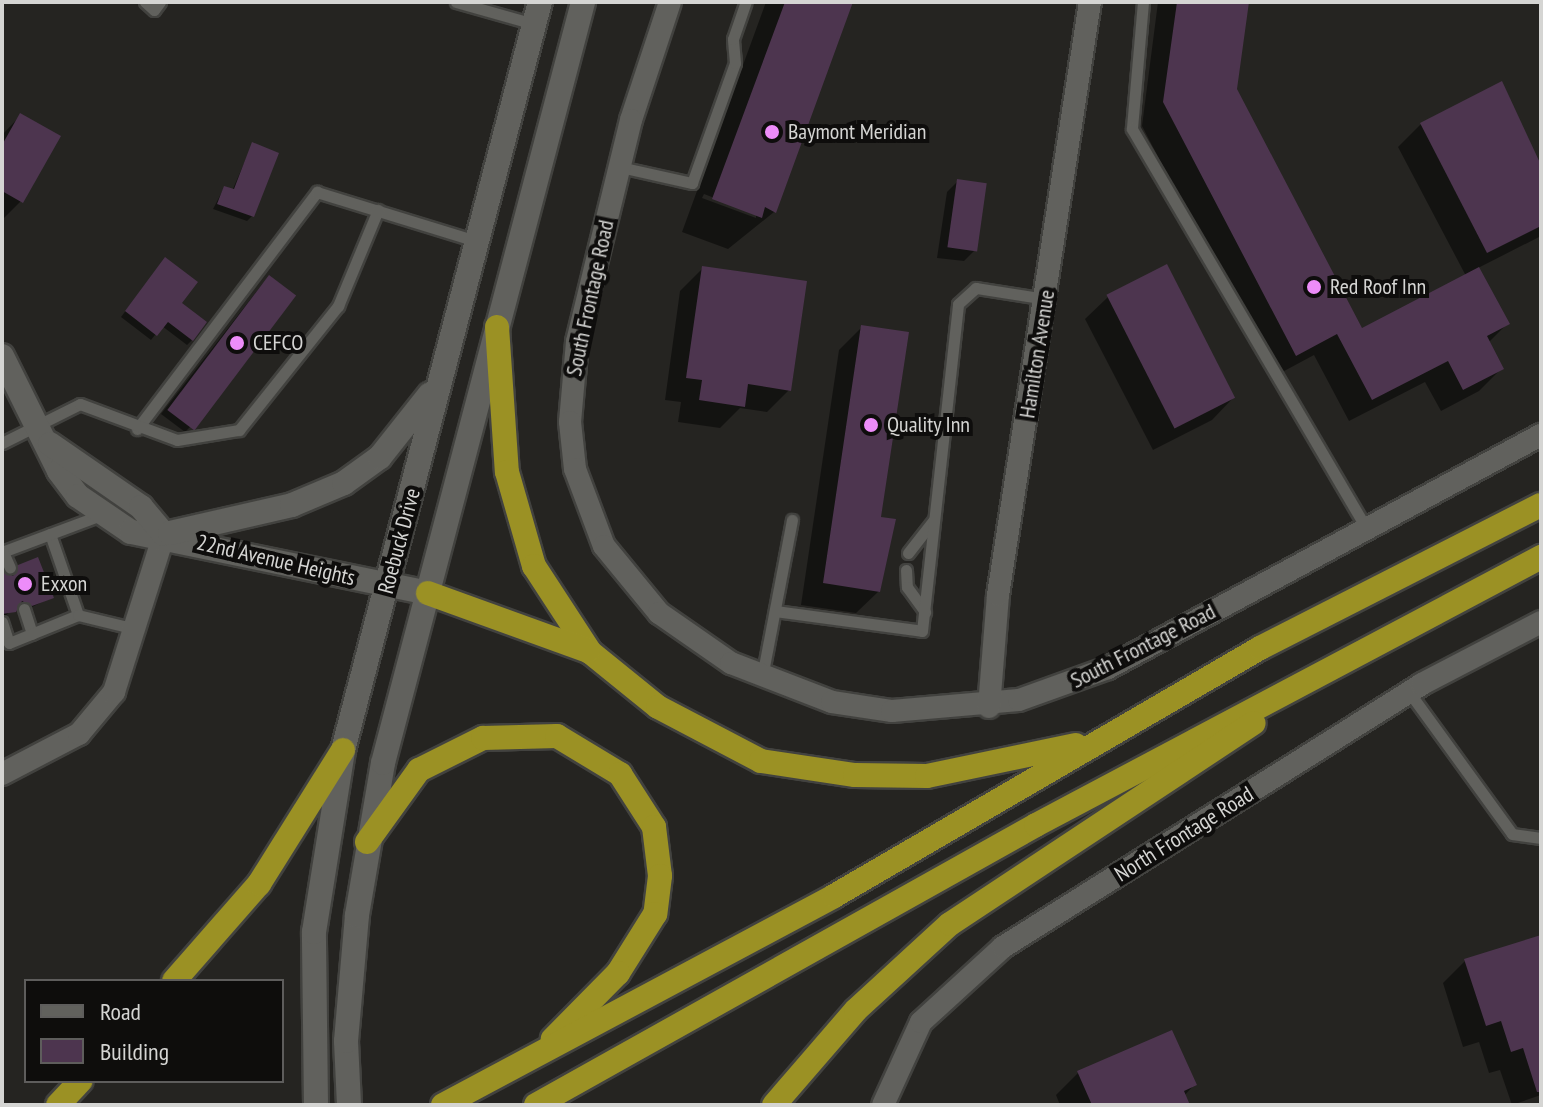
<!DOCTYPE html>
<html>
<head>
<meta charset="utf-8">
<style>
	body { margin:0 }
	#map { position:relative; width:1543px; height:1107px; overflow:hidden; background:#252421; font-family:"PT Sans Narrow",sans-serif }
	div>[style] { position:absolute }
	[style*='--x'] { left:calc(var(--x)*1px); top:calc(var(--y)*1px); width:calc(var(--w)*1px); rotate:calc(var(--a)*1deg) }
	.shadow>* { inset:0; background:#0007 }
	.building>* { inset:0; background:#4d354f; transform-origin:0 0 }
	.roads { filter:drop-shadow(2px 0 #42423f) drop-shadow(-2px 0 #42423f) drop-shadow(0 2px #42423f) drop-shadow(0 -2px #42423f) }
	.lane>* { height:11px; margin:-5.5px; padding:0 5.5px; transform-origin:5.5px; border-radius:5.5px; background:#61615d }
	.street>* { height:22px; margin:-11px; padding:0 11px; transform-origin:11px; border-radius:11px; background:#61615d }
	.secondary>* { height:24px; margin:-12px; padding:0 12px; transform-origin:12px; border-radius:12px; background:#61615d }
	.highway>* { height:24px; margin:-12px; padding:0 12px; transform-origin:12px; border-radius:12px; background:#9b9124 }
	.dots>* { width:22px; height:22px; translate:-50% -50%; box-sizing:border-box; border:4px solid #0e0d0c; border-radius:50% }
	span { translate:-50% -50%; white-space:nowrap; text-align:center; line-height:1.15; -webkit-text-stroke:8px #0e0d0c; paint-order:stroke }
	.poi-label { font-size:22px; color:#d5d5d3 }
	.left { translate:0 -50%; text-align:left }
	.street-label { font-size:22px; color:#d5d5d3 }
	.frame { position:absolute; inset:0; border:4px solid #d5d5d3; pointer-events:none }
	.legend { position:absolute; left:24px; top:979px; width:260px; height:104px; box-sizing:border-box; background:#0e0d0c; border:2px solid #5e5d5c; margin:0; padding:10px 14px; list-style:none; font-size:24px; color:#d5d5d3 }
	.legend li { display:flex; align-items:center; gap:16px; height:40px }
	.legend b { width:40px; border:2px solid #5e5d5c }
</style>
</head>
<body>
<div id="map">
	<div class="shadow">
		<div style="clip-path:polygon(evenodd,766px 2px,851px 2px,774px 212px,728px 249px,682px 232px,766px 2px,704px 194px,756px 214px,756px 218px,702px 198px,704px 194px)"></div>
		<div style="clip-path:polygon(1158px 2px,1247px 2px,1235px 90px,1361px 331px,1466px 276px,1398px 147px,1421px 124px,1541px 166px,1541px 236px,1478px 268px,1507px 324px,1488px 343px,1502px 368px,1479px 391px,1441px 411px,1425px 382px,1349px 421px,1314px 355px,1273px 377px,1142px 126px)"></div>
		<div style="clip-path:polygon(20px 116px,21px 201px,4px 218px,2px 135px)"></div>
		<div style="clip-path:polygon(252px 145px,252px 216px,247px 221px,213px 209px,224px 188px,232px 191px)"></div>
		<div style="clip-path:polygon(958px 181px,975px 250px,964px 261px,937px 258px,947px 192px)"></div>
		<div style="clip-path:polygon(160px 265px,192px 340px,187px 345px,162px 326px,151px 340px,121px 317px)"></div>
		<div style="clip-path:polygon(1167px 267px,1234px 397px,1212px 420px,1153px 450px,1085px 319px,1108px 297px)"></div>
		<div style="clip-path:polygon(703px 268px,789px 390px,767px 412px,740px 408px,720px 428px,678px 422px,681px 402px,665px 400px,680px 291px)"></div>
		<div style="clip-path:polygon(264px 282px,190px 427px,185px 432px,161px 414px)"></div>
		<div style="clip-path:polygon(862px 327px,879px 591px,856px 613px,801px 605px,839px 350px)"></div>
		<div style="clip-path:polygon(19px 566px,52px 597px,26px 610px,16px 606px,2px 619px,2px 573px,12px 577px)"></div>
		<div style="clip-path:polygon(1541px 937px,1541px 1095px,1512px 1105px,1500px 1070px,1489px 1073px,1479px 1042px,1463px 1047px,1443px 983px,1465px 961px)"></div>
		<div style="clip-path:polygon(1078px 1073px,1194px 1085px,1184px 1096px,1188px 1105px,1060px 1105px,1056px 1095px)"></div>
	</div>
	<div class="building">
		<div style="clip-path:polygon(785px 2px,853px 2px,776px 213px,765px 207px,762px 218px,712px 199px)"></div>
		<div style="clip-path:polygon(1177px 2px,1249px 2px,1237px 89px,1362px 328px,1479px 267px,1510px 324px,1487px 336px,1504px 369px,1463px 390px,1448px 361px,1372px 400px,1337px 334px,1296px 356px,1163px 102px)"></div>
		<div style="clip-path:polygon(1502px 81px,1541px 165px,1541px 226px,1487px 253px,1420px 123px)"></div>
		<div style="clip-path:polygon(20px 113px,61px 136px,23px 203px,2px 191px,2px 145px)"></div>
		<div style="clip-path:polygon(252px 142px,279px 153px,254px 217px,217px 204px,224px 186px,234px 189px)"></div>
		<div style="left:957px;top:179px;width:30px;height:69px;rotate:8deg"></div>
		<div style="clip-path:polygon(165px 257px,198px 282px,182px 303px,207px 322px,193px 341px,168px 322px,157px 336px,125px 311px)"></div>
		<div style="left:1167px;top:264px;width:150px;height:68px;rotate:63deg"></div>
		<div style="clip-path:polygon(702px 266px,807px 281px,791px 391px,748px 384px,745px 407px,699px 400px,702px 380px,686px 378px)"></div>
		<div style="left:269px;top:275px;width:34px;height:169px;rotate:37deg"></div>
		<div style="clip-path:polygon(861px 325px,909px 332px,881px 517px,896px 519px,880px 592px,823px 583px)"></div>
		<div style="clip-path:polygon(38px 557px,54px 598px,32px 606px,22px 601px,16px 612px,2px 614px,2px 571px,13px 576px,18px 565px)"></div>
		<div style="clip-path:polygon(1541px 935px,1541px 1092px,1537px 1092px,1523px 1048px,1511px 1052px,1501px 1021px,1486px 1026px,1464px 959px)"></div>
		<div style="clip-path:polygon(1172px 1030px,1197px 1085px,1184px 1091px,1190px 1105px,1092px 1105px,1077px 1071px)"></div>
	</div>
	<div class="roads">
		<div class="lane">
			<div style="--x:145;--y:2;--w:12;--a:42"></div>
			<div style="--x:154;--y:10;--w:10;--a:-53"></div>
			<div style="--x:456;--y:2;--w:81;--a:15.8"></div>
			<div style="--x:1143;--y:2;--w:127;--a:95"></div>
			<div style="--x:1132;--y:129;--w:463;--a:59.6"></div>
			<div style="--x:620;--y:167;--w:74;--a:12.5"></div>
			<div style="--x:692;--y:183;--w:127;--a:-70.3"></div>
			<div style="--x:735;--y:63;--w:24;--a:-95"></div>
			<div style="--x:733;--y:39;--w:39;--a:-71"></div>
			<div style="--x:137;--y:429;--w:298;--a:-52.8"></div>
			<div style="--x:317;--y:192;--w:166;--a:17.1"></div>
			<div style="--x:2;--y:443;--w:87;--a:-26.6"></div>
			<div style="--x:80;--y:404;--w:103;--a:20.4"></div>
			<div style="--x:177;--y:440;--w:63;--a:-9.2"></div>
			<div style="--x:239;--y:430;--w:159;--a:-51.4"></div>
			<div style="--x:338;--y:306;--w:104;--a:-67.4"></div>
			<div style="--x:50;--y:534;--w:86;--a:70.9"></div>
			<div style="--x:2;--y:552;--w:106;--a:-20.5"></div>
			<div style="--x:3;--y:552;--w:17;--a:66"></div>
			<div style="--x:908;--y:553;--w:41;--a:-52"></div>
			<div style="--x:906;--y:570;--w:17;--a:87"></div>
			<div style="--x:907;--y:587;--w:31;--a:54"></div>
			<div style="--x:24;--y:609;--w:26;--a:72"></div>
			<div style="--x:775;--y:611;--w:148;--a:7.7"></div>
			<div style="--x:922;--y:631;--w:329;--a:-83.7"></div>
			<div style="--x:958;--y:304;--w:24;--a:-42"></div>
			<div style="--x:976;--y:288;--w:71;--a:8.9"></div>
			<div style="--x:2;--y:622;--w:22;--a:72"></div>
			<div style="--x:9;--y:643;--w:74;--a:-22.1"></div>
			<div style="--x:78;--y:615;--w:60;--a:13.6"></div>
			<div style="--x:762;--y:677;--w:160;--a:-79.2"></div>
			<div style="--x:1409;--y:692;--w:175;--a:54"></div>
			<div style="--x:1512;--y:834;--w:29;--a:8"></div>
		</div>
		<div class="street">
			<div style="--x:670;--y:2;--w:124;--a:108.3"></div>
			<div style="--x:631;--y:120;--w:228;--a:103.7"></div>
			<div style="--x:577;--y:342;--w:80;--a:95"></div>
			<div style="--x:570;--y:422;--w:47;--a:83.9"></div>
			<div style="--x:575;--y:469;--w:82;--a:69.4"></div>
			<div style="--x:604;--y:546;--w:87;--a:50.6"></div>
			<div style="--x:659;--y:613;--w:88;--a:34.8"></div>
			<div style="--x:731;--y:663;--w:108;--a:21.1"></div>
			<div style="--x:832;--y:702;--w:61;--a:8.5"></div>
			<div style="--x:892;--y:711;--w:127;--a:-5"></div>
			<div style="--x:1019;--y:700;--w:95;--a:-19.8"></div>
			<div style="--x:1108;--y:668;--w:492;--a:-28.3"></div>
			<div style="--x:989;--y:707;--w:112;--a:-85.4"></div>
			<div style="--x:998;--y:595;--w:600;--a:-81.18"></div>
			<div style="--x:2;--y:774;--w:87;--a:-27.5"></div>
			<div style="--x:79;--y:734;--w:55;--a:-50.2"></div>
			<div style="--x:114;--y:692;--w:166;--a:-72.4"></div>
			<div style="--x:883;--y:1105;--w:91;--a:-65.4"></div>
			<div style="--x:921;--y:1022;--w:111;--a:-42.4"></div>
			<div style="--x:1003;--y:947;--w:495;--a:-32.1"></div>
			<div style="--x:1422;--y:684;--w:134;--a:-27.5"></div>
		</div>
		<div class="secondary">
			<div style="--x:2;--y:356;--w:128;--a:63.6"></div>
			<div style="--x:59;--y:471;--w:31;--a:53"></div>
			<div style="--x:78;--y:496;--w:64;--a:34.2"></div>
			<div style="--x:131;--y:532;--w:303;--a:11.6"></div>
			<div style="--x:50;--y:444;--w:111;--a:34.7"></div>
			<div style="--x:141;--y:507;--w:35;--a:50"></div>
			<div style="--x:170;--y:533;--w:125;--a:-12.9"></div>
			<div style="--x:292;--y:505;--w:56;--a:-22.9"></div>
			<div style="--x:344;--y:483;--w:44;--a:-35.8"></div>
			<div style="--x:380;--y:457;--w:80;--a:-51.6"></div>
			<div style="--x:316;--y:1105;--w:173;--a:-90.7"></div>
			<div style="--x:314;--y:932;--w:184;--a:-80.9"></div>
			<div style="--x:343;--y:750;--w:774;--a:-75.25"></div>
			<div style="--x:349;--y:1105;--w:64;--a:-92.7"></div>
			<div style="--x:346;--y:1041;--w:126;--a:-85"></div>
			<div style="--x:357;--y:915;--w:154;--a:-80.3"></div>
			<div style="--x:383;--y:763;--w:787;--a:-75.27"></div>
		</div>
		<div class="highway">
			<div style="--x:497;--y:327;--w:145;--a:86.1"></div>
			<div style="--x:507;--y:472;--w:98;--a:74"></div>
			<div style="--x:534;--y:566;--w:103;--a:56.9"></div>
			<div style="--x:590;--y:652;--w:87;--a:39"></div>
			<div style="--x:658;--y:707;--w:116;--a:27.7"></div>
			<div style="--x:761;--y:761;--w:95;--a:8.5"></div>
			<div style="--x:855;--y:775;--w:72;--a:0.8"></div>
			<div style="--x:927;--y:776;--w:152;--a:-11.8"></div>
			<div style="--x:428;--y:593;--w:170;--a:19.9"></div>
			<div style="--x:367;--y:842;--w:89;--a:-54.2"></div>
			<div style="--x:419;--y:770;--w:72;--a:-26.6"></div>
			<div style="--x:483;--y:738;--w:74;--a:-1.5"></div>
			<div style="--x:557;--y:736;--w:74;--a:31.1"></div>
			<div style="--x:620;--y:774;--w:63;--a:57.3"></div>
			<div style="--x:654;--y:827;--w:49;--a:83"></div>
			<div style="--x:660;--y:876;--w:38;--a:97"></div>
			<div style="--x:655;--y:914;--w:70;--a:122.1"></div>
			<div style="--x:618;--y:973;--w:93;--a:134.6"></div>
			<div style="--x:174;--y:981;--w:129;--a:-48.8"></div>
			<div style="--x:259;--y:884;--w:158;--a:-57.9"></div>
			<div style="--x:58;--y:1105;--w:33;--a:-47"></div>
			<div style="--x:443;--y:1105;--w:443;--a:-28.1"></div>
			<div style="--x:834;--y:896;--w:493;--a:-30.2"></div>
			<div style="--x:1260;--y:648;--w:315;--a:-27"></div>
			<div style="--x:536;--y:1105;--w:573;--a:-29.25"></div>
			<div style="--x:1036;--y:825;--w:572;--a:-27.95"></div>
			<div style="--x:774;--y:1105;--w:125;--a:-49.2"></div>
			<div style="--x:856;--y:1010;--w:127;--a:-42.5"></div>
			<div style="--x:950;--y:924;--w:364;--a:-33.5"></div>
		</div>
	</div>
	<div class="dots">
		<div style="left:772px;top:132px;background:#ed8cf9"></div>
		<div style="left:1314px;top:287px;background:#ed8cf9"></div>
		<div style="left:237px;top:343px;background:#ed8cf9"></div>
		<div style="left:871px;top:425px;background:#ed8cf9"></div>
		<div style="left:25px;top:584px;background:#ed8cf9"></div>
	</div>
	<div class="poi-label">
		<span class="left" style="left:788px;top:132px">Baymont Meridian</span>
		<span class="left" style="left:1330px;top:287px">Red Roof Inn</span>
		<span class="left" style="left:253px;top:343px">CEFCO</span>
		<span class="left" style="left:887px;top:425px">Quality Inn</span>
		<span class="left" style="left:41px;top:584px">Exxon</span>
	</div>
	<div class="street-label">
		<span style="left:590px;top:298px;rotate:-78deg">South Frontage Road</span>
		<span style="left:1037px;top:354px;rotate:-81deg">Hamilton Avenue</span>
		<span style="left:399px;top:541px;rotate:-75deg">Roebuck Drive</span>
		<span style="left:276px;top:560px;rotate:13deg">22nd Avenue Heights</span>
		<span style="left:1143px;top:646px;rotate:-27deg">South Frontage Road</span>
		<span style="left:1184px;top:834px;rotate:-32deg">North Frontage Road</span>
	</div>
	<div class="frame"></div>
	<ul class="legend">
	<li><b style="height:10px;background:#61615d"></b>Road</li>
	<li><b style="height:22px;background:#4d354f"></b>Building</li>
	</ul>
</div>
</body>
</html>
